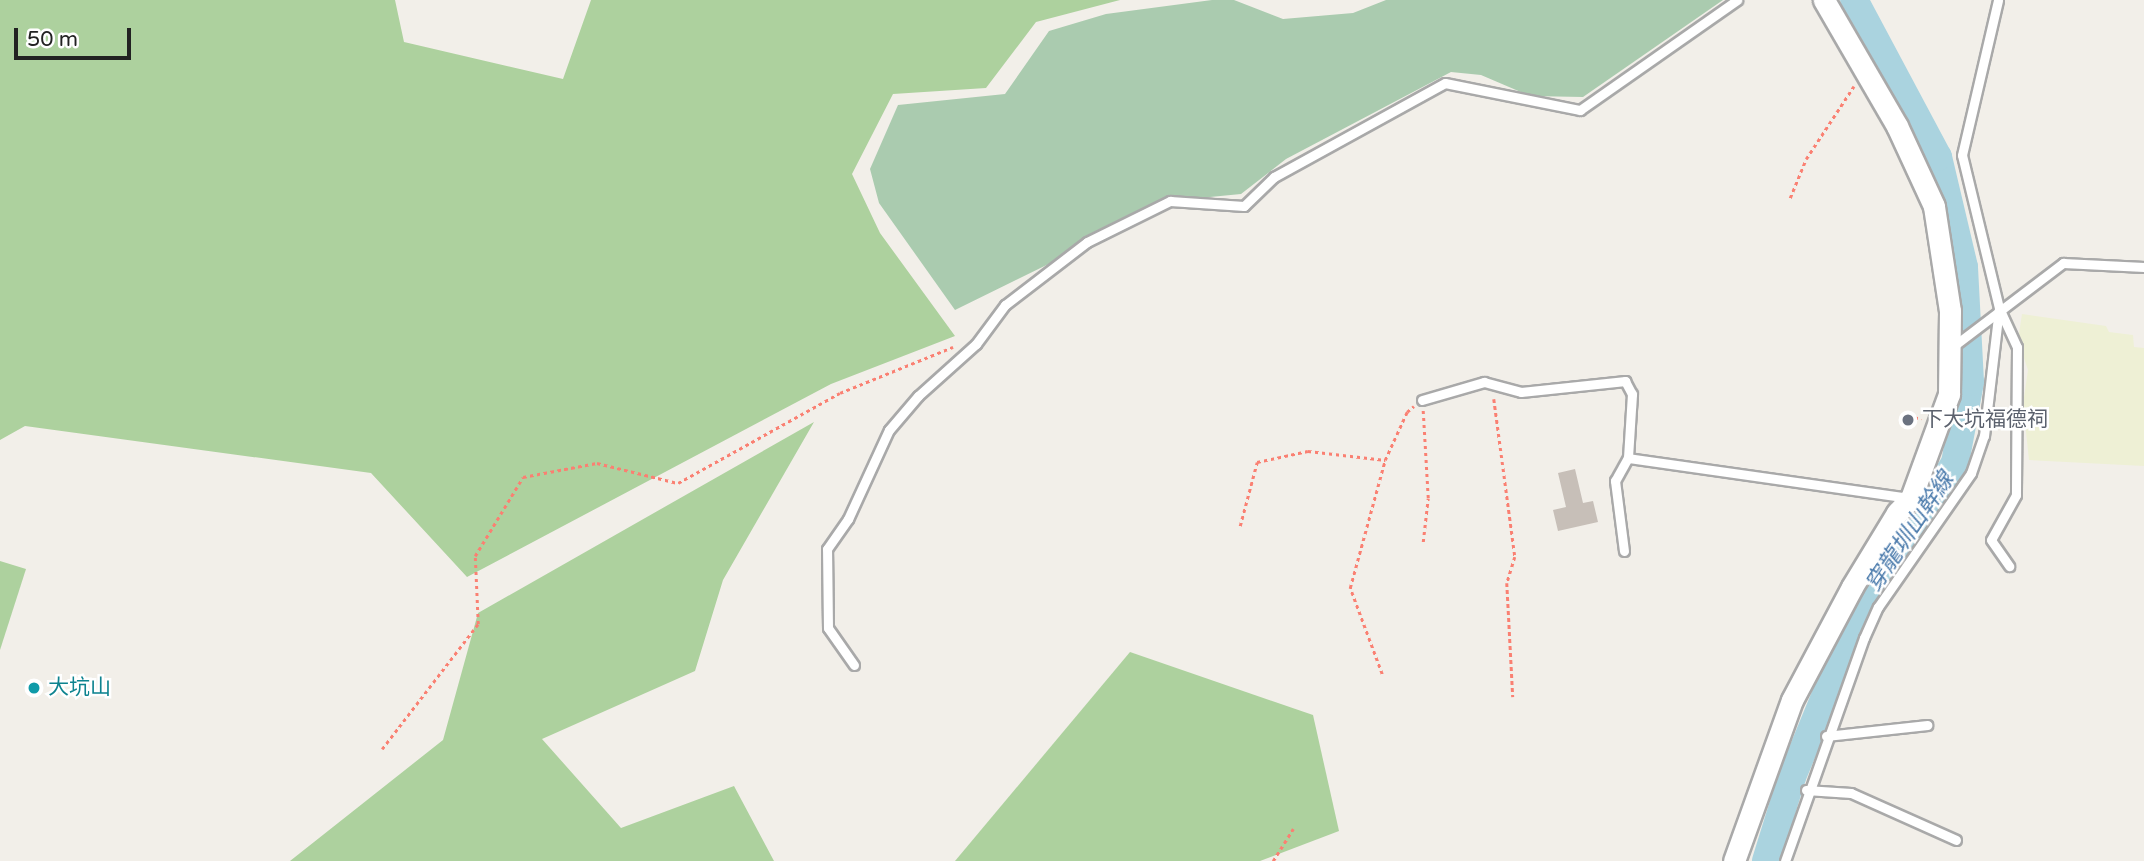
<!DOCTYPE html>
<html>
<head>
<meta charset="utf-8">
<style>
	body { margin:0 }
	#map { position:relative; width:2144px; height:861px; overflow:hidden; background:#f2efe9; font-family:"Varela Round","Noto Sans TC",sans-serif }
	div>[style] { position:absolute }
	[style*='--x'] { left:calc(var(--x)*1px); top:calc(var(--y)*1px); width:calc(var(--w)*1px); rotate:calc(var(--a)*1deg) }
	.farmland>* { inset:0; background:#eef0d5 }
	.forest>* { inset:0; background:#add19e }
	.cemetery>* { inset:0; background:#aacbaf }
	.river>* { height:28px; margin:-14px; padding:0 14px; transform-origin:14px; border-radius:14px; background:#aad3df }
	.building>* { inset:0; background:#c7bfb8 }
	.path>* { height:2.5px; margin-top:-1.25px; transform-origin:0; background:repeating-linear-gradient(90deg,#fa8072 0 3.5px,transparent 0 7px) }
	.roads { filter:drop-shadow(2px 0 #a9a9a9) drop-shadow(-2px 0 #a9a9a9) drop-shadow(0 2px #a9a9a9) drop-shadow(0 -2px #a9a9a9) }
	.service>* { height:9px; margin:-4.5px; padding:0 4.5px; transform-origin:4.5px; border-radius:4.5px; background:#fff }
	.tertiary>* { height:21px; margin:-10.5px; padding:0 10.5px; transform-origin:10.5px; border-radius:10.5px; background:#fff }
	.dots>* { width:19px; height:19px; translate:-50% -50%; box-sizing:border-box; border:4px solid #fff; border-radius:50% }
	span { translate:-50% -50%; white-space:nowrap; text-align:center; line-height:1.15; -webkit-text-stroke:5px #fff; paint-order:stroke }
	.worship-label { font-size:21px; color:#5b616d }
	.left { translate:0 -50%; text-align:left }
	.culture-label { font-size:21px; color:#0d838f }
	.water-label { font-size:23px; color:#4a7aab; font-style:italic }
	.scale { position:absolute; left:14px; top:28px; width:117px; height:32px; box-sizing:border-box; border:4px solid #222; border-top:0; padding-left:9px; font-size:21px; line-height:24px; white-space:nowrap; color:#222; -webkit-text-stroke:5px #fff; paint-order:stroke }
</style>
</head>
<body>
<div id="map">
	<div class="farmland">
		<div style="clip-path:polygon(2022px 314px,2106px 326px,2109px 332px,2133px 335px,2134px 347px,2144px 348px,2144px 466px,2029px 460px,2023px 404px,2028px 370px,2018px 340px)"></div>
	</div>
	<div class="forest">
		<div style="clip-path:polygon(0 0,395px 0,404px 42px,563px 79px,591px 0,1120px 0,1036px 22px,986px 88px,893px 94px,852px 174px,880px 233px,955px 336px,831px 384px,467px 577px,371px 473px,25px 426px,0 440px)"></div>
		<div style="clip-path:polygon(814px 422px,723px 580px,695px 671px,542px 739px,621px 828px,734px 786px,774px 861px,290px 861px,443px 740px,478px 613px)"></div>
		<div style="clip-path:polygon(0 561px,26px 569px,0 650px)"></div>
		<div style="clip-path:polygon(1130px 652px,1313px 715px,1339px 831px,1260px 861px,955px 861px)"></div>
	</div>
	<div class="cemetery">
		<div style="clip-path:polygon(1212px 0,1234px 0,1283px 19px,1353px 13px,1386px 0,1723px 0,1583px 97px,1530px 96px,1481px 75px,1451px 72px,1286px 159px,1241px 194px,1179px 200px,955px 310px,879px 203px,870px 169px,898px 105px,1005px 94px,1049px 31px,1106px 14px)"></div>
	</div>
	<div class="river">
		<div style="--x:1766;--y:861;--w:88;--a:-72.8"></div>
		<div style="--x:1792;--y:777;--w:195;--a:-67.7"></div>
		<div style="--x:1866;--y:597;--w:161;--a:-56.4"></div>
		<div style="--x:1955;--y:463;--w:82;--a:-79.5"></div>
		<div style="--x:1970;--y:382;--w:115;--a:-93"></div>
		<div style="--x:1964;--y:267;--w:113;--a:-103.3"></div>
		<div style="--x:1938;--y:157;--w:178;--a:-118.1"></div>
	</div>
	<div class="building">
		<div style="clip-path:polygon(1575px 469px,1583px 503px,1593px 501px,1598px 522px,1558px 531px,1553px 510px,1566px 507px,1558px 473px)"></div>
	</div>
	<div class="path">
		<div style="--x:1790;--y:198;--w:42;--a:-67.7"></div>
		<div style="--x:1806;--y:159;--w:87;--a:-56.7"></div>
		<div style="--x:1494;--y:399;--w:159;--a:82.4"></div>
		<div style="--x:1515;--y:557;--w:27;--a:107"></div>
		<div style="--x:1507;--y:583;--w:114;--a:87"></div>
		<div style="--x:1908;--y:415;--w:14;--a:17"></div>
		<div style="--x:1240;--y:526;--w:66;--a:-75.1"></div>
		<div style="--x:1257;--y:462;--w:52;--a:-12.2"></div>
		<div style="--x:1308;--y:451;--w:78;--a:6.7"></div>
		<div style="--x:1385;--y:460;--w:53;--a:-65.4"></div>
		<div style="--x:1407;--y:412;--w:9;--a:-41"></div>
		<div style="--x:1423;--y:542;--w:44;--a:-83.5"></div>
		<div style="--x:1428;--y:498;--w:88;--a:-93.3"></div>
		<div style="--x:1382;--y:674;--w:92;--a:-110.4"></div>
		<div style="--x:1350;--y:588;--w:133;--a:-74.7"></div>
		<div style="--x:382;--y:749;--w:158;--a:-52.5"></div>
		<div style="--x:478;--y:624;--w:68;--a:-92.5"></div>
		<div style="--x:475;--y:556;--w:92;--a:-58.7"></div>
		<div style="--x:523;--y:477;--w:75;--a:-10.7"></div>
		<div style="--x:597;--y:463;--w:83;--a:13.9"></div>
		<div style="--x:678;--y:483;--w:185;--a:-29.1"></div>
		<div style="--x:840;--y:393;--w:122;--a:-22.2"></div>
		<div style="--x:1273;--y:861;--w:38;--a:-58"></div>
	</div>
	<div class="roads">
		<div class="service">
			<div style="--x:1999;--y:308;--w:43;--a:65.2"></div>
			<div style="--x:2017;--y:347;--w:148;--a:90.4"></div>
			<div style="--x:2016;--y:495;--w:51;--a:119.1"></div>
			<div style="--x:1991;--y:540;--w:32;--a:55"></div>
			<div style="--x:1951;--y:348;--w:141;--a:-37.2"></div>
			<div style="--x:2063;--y:263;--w:81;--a:2.8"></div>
			<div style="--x:1422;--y:400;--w:65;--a:-16.2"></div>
			<div style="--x:1484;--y:382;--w:38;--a:15"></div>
			<div style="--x:1521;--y:392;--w:105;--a:-6"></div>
			<div style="--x:1625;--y:381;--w:15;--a:62"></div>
			<div style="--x:1632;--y:394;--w:64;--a:93.6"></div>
			<div style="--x:1628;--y:458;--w:285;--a:8.1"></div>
			<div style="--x:1624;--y:551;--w:71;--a:-97.3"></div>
			<div style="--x:1615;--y:481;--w:26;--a:-61"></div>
			<div style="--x:854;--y:665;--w:45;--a:-125.1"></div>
			<div style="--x:828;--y:628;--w:79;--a:-90.7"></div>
			<div style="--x:827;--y:549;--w:37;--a:-55"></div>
			<div style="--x:848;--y:519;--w:98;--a:-65.3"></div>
			<div style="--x:889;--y:430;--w:45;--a:-49.5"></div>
			<div style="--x:918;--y:396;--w:78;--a:-41.9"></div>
			<div style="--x:976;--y:344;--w:49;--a:-53.4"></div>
			<div style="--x:1005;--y:305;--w:103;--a:-37.5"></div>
			<div style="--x:1087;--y:242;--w:93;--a:-26.3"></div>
			<div style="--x:1170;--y:201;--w:74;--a:3.9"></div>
			<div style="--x:1244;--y:206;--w:42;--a:-44"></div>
			<div style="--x:1274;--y:177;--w:195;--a:-28.8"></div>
			<div style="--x:1445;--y:83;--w:138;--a:11.3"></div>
			<div style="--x:1580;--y:110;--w:192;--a:-35"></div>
			<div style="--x:1826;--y:736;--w:102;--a:-6.2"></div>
			<div style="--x:1806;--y:790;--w:45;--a:3.8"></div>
			<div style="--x:1851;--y:793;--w:115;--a:24.1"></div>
			<div style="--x:1785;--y:861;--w:237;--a:-70.5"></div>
			<div style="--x:1864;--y:638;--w:34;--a:-66"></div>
			<div style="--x:1878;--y:607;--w:163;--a:-55.2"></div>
			<div style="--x:1971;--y:473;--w:39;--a:-71"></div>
			<div style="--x:1984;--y:436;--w:129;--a:-83.3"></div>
			<div style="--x:1999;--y:308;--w:157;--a:-103.6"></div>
			<div style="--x:1962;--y:155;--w:159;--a:-76.9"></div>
		</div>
		<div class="tertiary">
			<div style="--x:1734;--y:861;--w:171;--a:-70.2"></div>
			<div style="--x:1792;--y:700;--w:128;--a:-62"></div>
			<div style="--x:1852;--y:587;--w:87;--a:-58.7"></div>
			<div style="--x:1897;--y:513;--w:21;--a:-47"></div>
			<div style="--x:1911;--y:498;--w:111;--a:-69.9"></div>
			<div style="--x:1949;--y:394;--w:83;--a:-89.3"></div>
			<div style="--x:1950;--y:311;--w:106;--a:-98.7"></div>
			<div style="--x:1934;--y:206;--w:88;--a:-114.8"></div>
			<div style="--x:1897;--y:126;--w:146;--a:-120.1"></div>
		</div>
	</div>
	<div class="dots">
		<div style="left:1908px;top:420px;background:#6b7280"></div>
		<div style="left:34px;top:688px;background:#0f9aa8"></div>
	</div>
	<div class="worship-label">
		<span class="left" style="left:1922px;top:420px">下大坑福德祠</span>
	</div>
	<div class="culture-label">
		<span class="left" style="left:48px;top:688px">大坑山</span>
	</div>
	<div class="water-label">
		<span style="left:1910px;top:532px;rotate:-56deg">穿龍圳山幹線</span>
	</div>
	<div class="scale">50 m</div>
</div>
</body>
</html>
